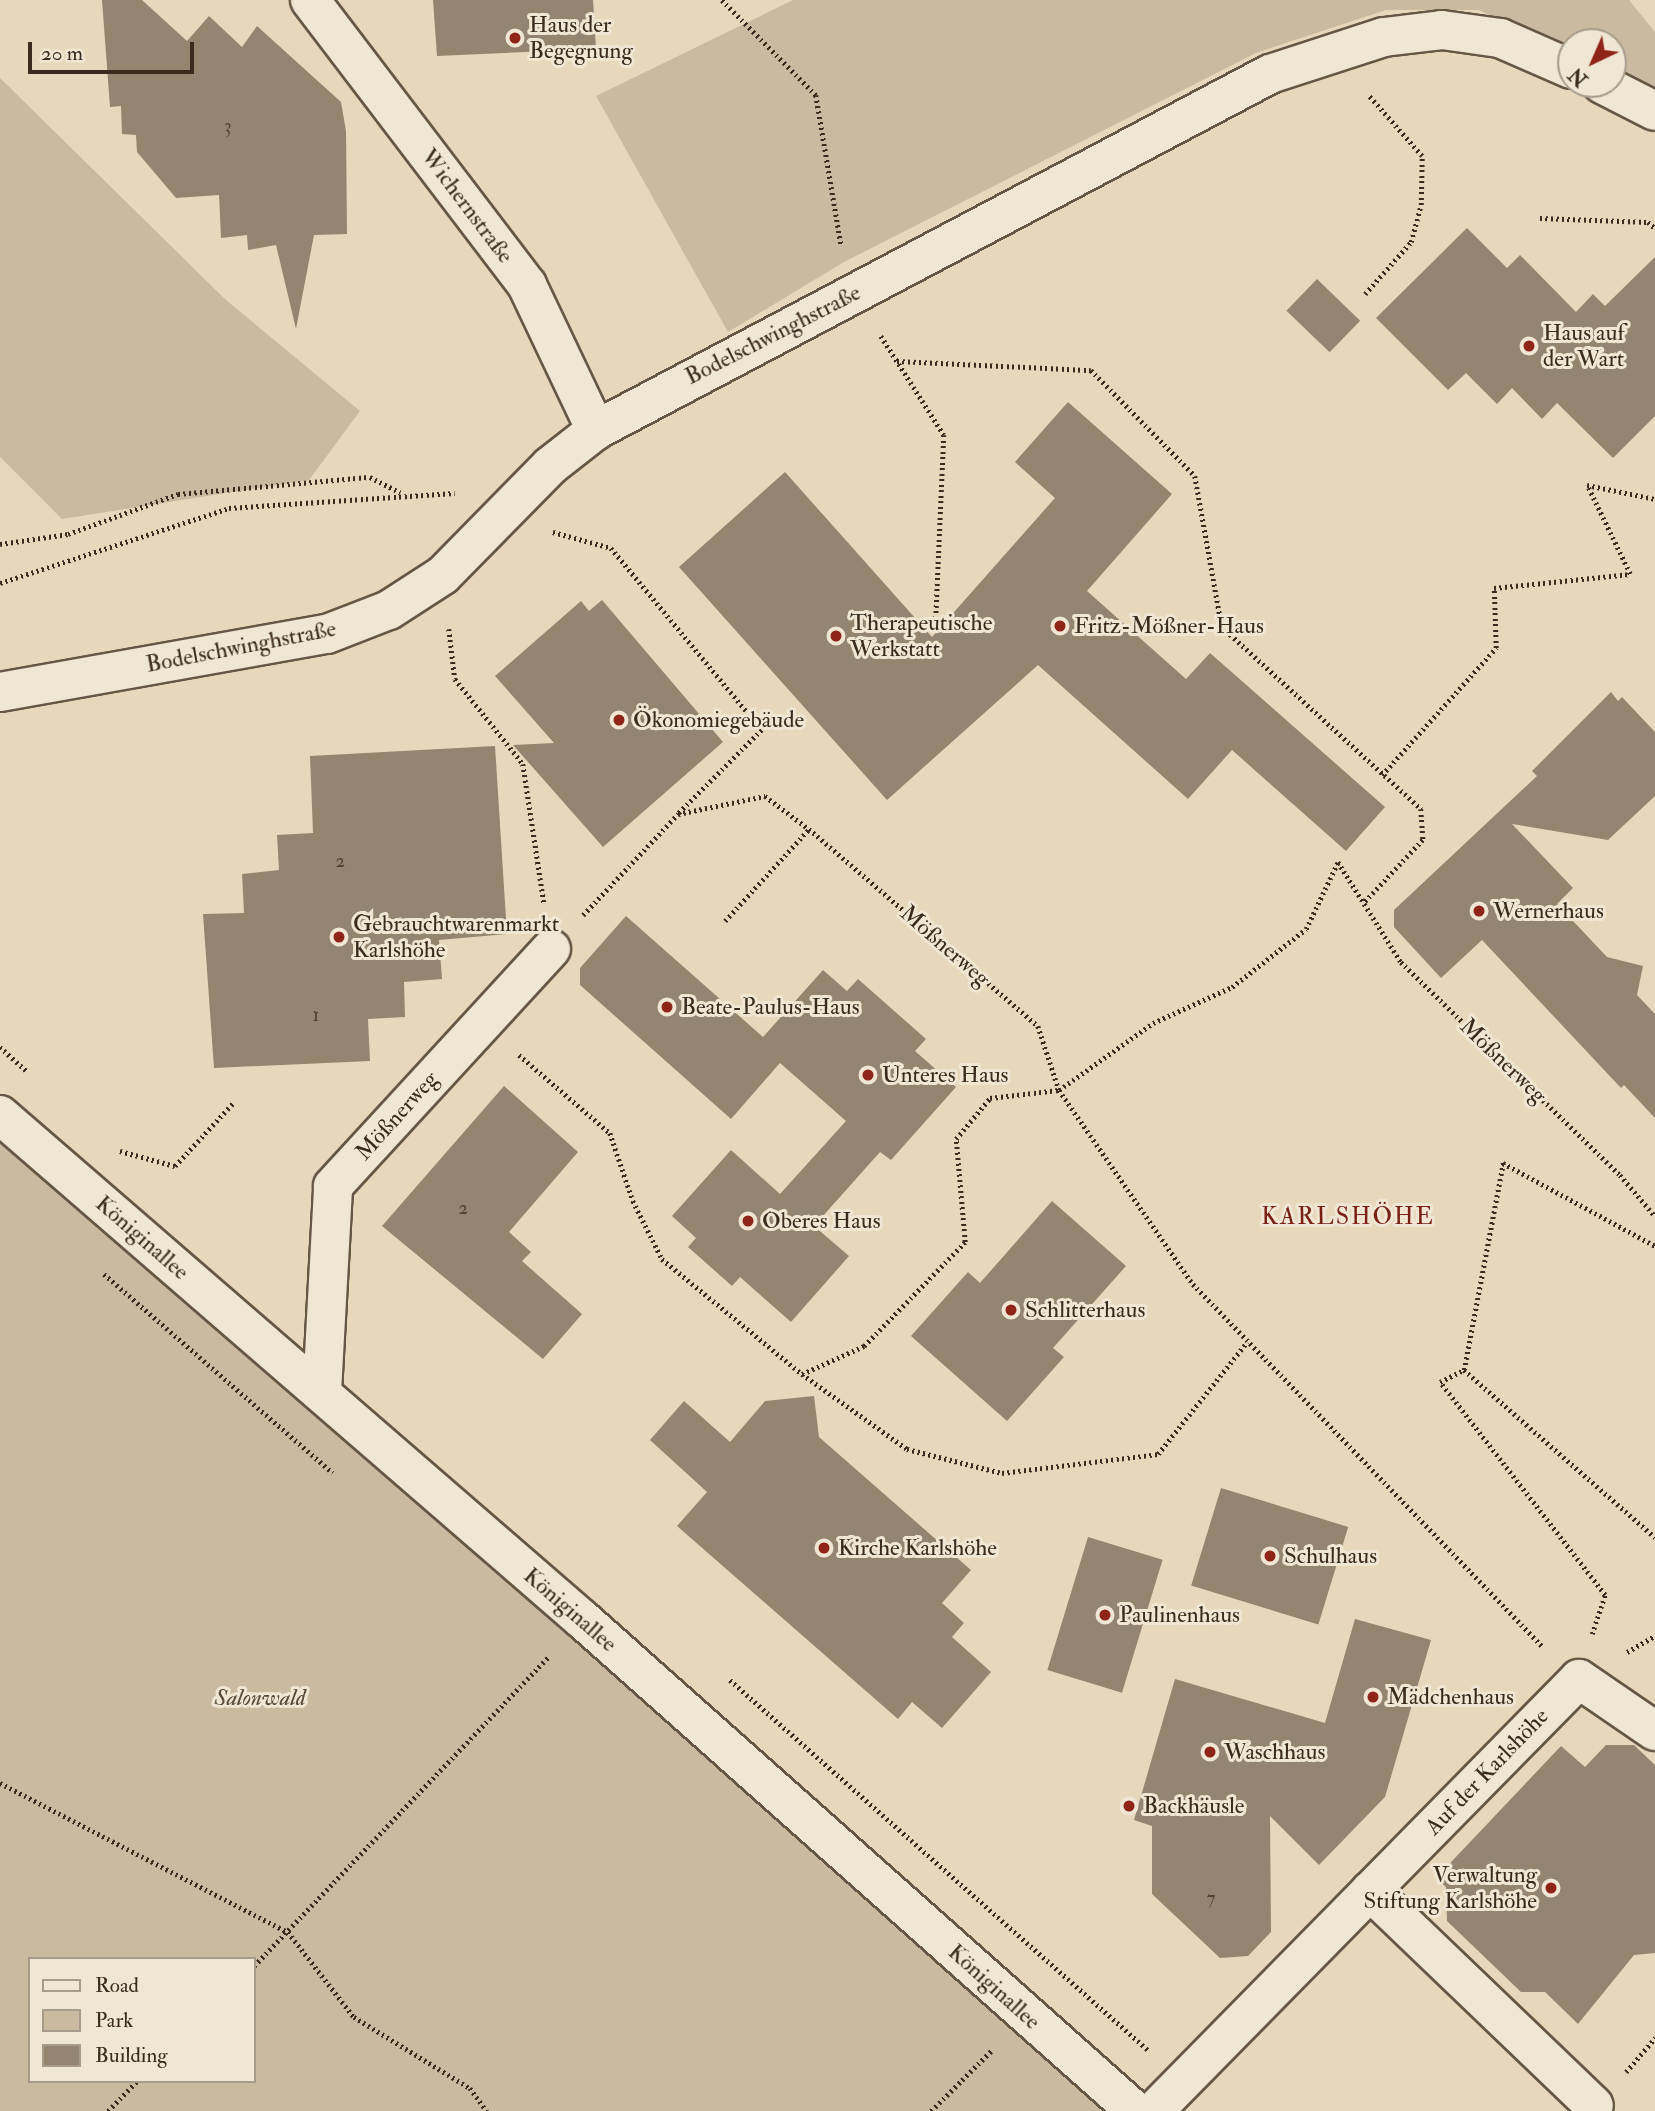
<!DOCTYPE html>
<html>
<head>
<meta charset="utf-8">
<style>
	body { margin:0 }
	#map { position:relative; width:1655px; height:2111px; overflow:hidden; background:#e7d8bb; font-family:"IM FELL Double Pica",serif }
	div>[style] { position:absolute }
	[style*='--x'] { left:calc(var(--x)*1px); top:calc(var(--y)*1px); width:calc(var(--w)*1px); rotate:calc(var(--a)*1deg) }
	.green>* { inset:0; background:#cabba0 }
	.building>* { inset:0; background:#948570; transform-origin:0 0 }
	.path>* { height:4.5px; margin-top:-2.25px; transform-origin:0; background:repeating-linear-gradient(90deg,#3b2b1e 0 2px,transparent 0 5.5px) }
	.roads { filter:drop-shadow(2px 0 #665645) drop-shadow(-2px 0 #665645) drop-shadow(0 2px #665645) drop-shadow(0 -2px #665645) }
	.minor>* { height:38px; margin:-19px; padding:0 19px; transform-origin:19px; border-radius:19px; background:#efe6d3 }
	.dots>* { width:19px; height:19px; translate:-50% -50%; box-sizing:border-box; border:4px solid #efe6d3; border-radius:50% }
	span { translate:-50% -50%; white-space:nowrap; text-align:center; line-height:1.15; -webkit-text-stroke:6px #efe6d3; paint-order:stroke }
	.number-label { font-size:19px; color:#514232 }
	.number-label span { -webkit-text-stroke-width:0 }
	.poi-label { font-size:23px; color:#3b2b1e }
	.left { translate:0 -50%; text-align:left }
	.right { translate:-100% -50%; text-align:right }
	.street-label { font-size:23px; color:#3b2b1e }
	.park-label { font-size:23px; color:#584838; font-style:italic }
	.neighbourhood-label { font-size:24px; color:#7a1f14; letter-spacing:2px }
	.legend { position:absolute; left:28px; top:1957px; width:228px; height:126px; box-sizing:border-box; background:#efe6d3; border:2px solid #a79b8b; margin:0; padding:9px 12px; list-style:none; font-size:21px; color:#3b2b1e }
	.legend li { display:flex; align-items:center; gap:14px; height:35px }
	.legend b { width:35px; border:2px solid #a79b8b }
	.north { position:absolute; left:1557px; top:28px; width:70px; height:70px; box-sizing:border-box; background:#efe6d3; border:2px solid #a79b8b; border-radius:50%; rotate:224deg; font-size:19px; font-weight:700; line-height:28px; text-align:center; color:#3b2b1e }
	.north::after { content:''; display:block; margin:auto; width:24px; height:32px; background:#8f2418; clip-path:polygon(50% 0,100% 100%,50% 72%,0 100%) }
	.scale { position:absolute; left:28px; top:42px; width:166px; height:32px; box-sizing:border-box; border:4px solid #3b2b1e; border-top:0; padding-left:9px; font-size:21px; line-height:24px; white-space:nowrap; color:#3b2b1e; -webkit-text-stroke:5px #efe6d3; paint-order:stroke }
</style>
</head>
<body>
<div id="map">
	<div class="green">
		<div style="clip-path:polygon(793px 0,1629px 0,1655px 32px,1655px 93px,1613px 73px,1613px 42px,1571px 42px,1571px 54px,1479px 10px,1386px 10px,1256px 53px,844px 262px,728px 332px,596px 96px)"></div>
		<div style="clip-path:polygon(0 78px,226px 300px,360px 411px,309px 480px,62px 519px,0 457px)"></div>
		<div style="clip-path:polygon(evenodd,0 1130px,1137px 2111px,0 2111px,0 1130px,30px 1959px,254px 1959px,254px 2081px,30px 2081px,30px 1959px)"></div>
	</div>
	<div class="building">
		<div style="clip-path:polygon(102px 0,142px 0,187px 41px,209px 16px,242px 47px,257px 26px,341px 102px,346px 131px,347px 234px,314px 235px,296px 329px,276px 245px,248px 250px,247px 235px,221px 238px,219px 195px,176px 198px,137px 152px,136px 135px,122px 134px,121px 106px,110px 107px)"></div>
		<div style="clip-path:polygon(433px 0,593px 0,596px 49px,437px 56px)"></div>
		<div style="clip-path:polygon(1467px 228px,1507px 268px,1520px 255px,1576px 312px,1593px 294px,1605px 306px,1655px 257px,1655px 416px,1613px 458px,1557px 403px,1542px 419px,1512px 388px,1497px 404px,1466px 373px,1448px 390px,1376px 318px)"></div>
		<div style="left:1317px;top:279px;width:60px;height:44px;rotate:44deg"></div>
		<div style="clip-path:polygon(1068px 402px,1172px 494px,1087px 591px,1186px 679px,1210px 653px,1385px 807px,1346px 851px,1232px 750px,1188px 799px,1038px 665px,887px 800px,679px 567px,785px 472px,932px 637px,1055px 498px,1015px 462px)"></div>
		<div style="clip-path:polygon(602px 600px,723px 742px,603px 847px,513px 745px,554px 743px,495px 676px,581px 601px,589px 611px)"></div>
		<div style="clip-path:polygon(1611px 692px,1618px 701px,1622px 697px,1655px 732px,1655px 796px,1608px 840px,1512px 824px,1573px 888px,1557px 904px,1607px 957px,1643px 966px,1637px 995px,1655px 1014px,1655px 1118px,1624px 1085px,1621px 1088px,1482px 940px,1441px 978px,1394px 927px,1394px 910px,1537px 776px,1532px 771px)"></div>
		<div style="clip-path:polygon(495px 746px,507px 934px,439px 940px,442px 979px,404px 982px,405px 1017px,368px 1019px,370px 1061px,214px 1068px,203px 914px,244px 913px,242px 874px,279px 870px,277px 835px,313px 833px,310px 756px)"></div>
		<div style="clip-path:polygon(626px 916px,763px 1037px,823px 970px,847px 991px,858px 979px,926px 1039px,915px 1051px,956px 1087px,891px 1160px,880px 1152px,814px 1226px,849px 1256px,791px 1322px,740px 1277px,732px 1286px,688px 1247px,696px 1238px,672px 1216px,731px 1150px,780px 1194px,846px 1121px,780px 1063px,731px 1119px,580px 985px,580px 968px)"></div>
		<div style="clip-path:polygon(504px 1086px,578px 1152px,509px 1232px,531px 1252px,522px 1261px,582px 1314px,543px 1359px,382px 1226px)"></div>
		<div style="clip-path:polygon(1052px 1201px,1126px 1266px,1053px 1348px,1064px 1357px,1007px 1421px,911px 1336px,968px 1272px,980px 1283px)"></div>
		<div style="clip-path:polygon(814px 1396px,819px 1437px,971px 1570px,942px 1603px,964px 1623px,952px 1637px,991px 1672px,942px 1728px,912px 1702px,898px 1719px,677px 1526px,707px 1492px,650px 1440px,684px 1401px,730px 1442px,765px 1401px)"></div>
		<div style="left:1221px;top:1488px;width:133px;height:102px;rotate:17deg"></div>
		<div style="left:1088px;top:1537px;width:78px;height:139px;rotate:17deg"></div>
		<div style="clip-path:polygon(1355px 1619px,1431px 1640px,1385px 1797px,1319px 1865px,1270px 1816px,1271px 1932px,1248px 1956px,1220px 1958px,1152px 1894px,1152px 1826px,1134px 1820px,1175px 1679px,1325px 1723px)"></div>
		<div style="clip-path:polygon(1606px 1745px,1634px 1745px,1655px 1765px,1655px 1953px,1634px 1955px,1578px 2024px,1545px 1992px,1521px 1992px,1447px 1921px,1446px 1887px,1436px 1878px,1561px 1746px,1585px 1767px)"></div>
	</div>
	<div class="path">
		<div style="--x:722;--y:0;--w:134;--a:45.3"></div>
		<div style="--x:816;--y:95;--w:152;--a:80.5"></div>
		<div style="--x:1540;--y:218;--w:108;--a:2.1"></div>
		<div style="--x:1648;--y:222;--w:9;--a:41"></div>
		<div style="--x:1365;--y:294;--w:69;--a:-48.5"></div>
		<div style="--x:1411;--y:242;--w:38;--a:-75"></div>
		<div style="--x:1421;--y:205;--w:49;--a:-88.8"></div>
		<div style="--x:1422;--y:156;--w:81;--a:-131.5"></div>
		<div style="--x:881;--y:336;--w:117;--a:57.5"></div>
		<div style="--x:944;--y:435;--w:184;--a:92.5"></div>
		<div style="--x:897;--y:361;--w:194;--a:2.7"></div>
		<div style="--x:1091;--y:370;--w:148;--a:45.5"></div>
		<div style="--x:1195;--y:476;--w:153;--a:79.9"></div>
		<div style="--x:1222;--y:627;--w:270;--a:42.4"></div>
		<div style="--x:1421;--y:809;--w:31;--a:86"></div>
		<div style="--x:1423;--y:840;--w:86;--a:133.1"></div>
		<div style="--x:553;--y:532;--w:60;--a:15.4"></div>
		<div style="--x:611;--y:548;--w:236;--a:50.3"></div>
		<div style="--x:762;--y:730;--w:119;--a:135"></div>
		<div style="--x:0;--y:544;--w:69;--a:-8.4"></div>
		<div style="--x:68;--y:534;--w:117;--a:-20"></div>
		<div style="--x:178;--y:494;--w:193;--a:-5.1"></div>
		<div style="--x:370;--y:477;--w:34;--a:27"></div>
		<div style="--x:0;--y:583;--w:241;--a:-18.1"></div>
		<div style="--x:229;--y:508;--w:226;--a:-3.8"></div>
		<div style="--x:449;--y:629;--w:50;--a:83.2"></div>
		<div style="--x:455;--y:679;--w:109;--a:51.3"></div>
		<div style="--x:523;--y:764;--w:141;--a:81.4"></div>
		<div style="--x:1382;--y:775;--w:171;--a:-48.1"></div>
		<div style="--x:1496;--y:648;--w:60;--a:-91.9"></div>
		<div style="--x:1494;--y:588;--w:137;--a:-5.9"></div>
		<div style="--x:1630;--y:574;--w:99;--a:-115.8"></div>
		<div style="--x:1587;--y:485;--w:69;--a:11.6"></div>
		<div style="--x:583;--y:915;--w:139;--a:-46.8"></div>
		<div style="--x:678;--y:814;--w:89;--a:-11.7"></div>
		<div style="--x:765;--y:796;--w:55;--a:36.9"></div>
		<div style="--x:809;--y:829;--w:302;--a:40.7"></div>
		<div style="--x:1038;--y:1026;--w:67;--a:71.8"></div>
		<div style="--x:1059;--y:1090;--w:236;--a:55.4"></div>
		<div style="--x:1193;--y:1284;--w:504;--a:46.04"></div>
		<div style="--x:725;--y:921;--w:125;--a:-47.6"></div>
		<div style="--x:0;--y:1047;--w:38;--a:42"></div>
		<div style="--x:519;--y:1055;--w:120;--a:40.6"></div>
		<div style="--x:610;--y:1133;--w:72;--a:71.3"></div>
		<div style="--x:633;--y:1201;--w:65;--a:63.4"></div>
		<div style="--x:662;--y:1259;--w:181;--a:39.4"></div>
		<div style="--x:802;--y:1374;--w:129;--a:35.5"></div>
		<div style="--x:907;--y:1449;--w:98;--a:14.2"></div>
		<div style="--x:1002;--y:1473;--w:157;--a:-6.9"></div>
		<div style="--x:1158;--y:1454;--w:143;--a:-51.5"></div>
		<div style="--x:1059;--y:1090;--w:115;--a:-35.5"></div>
		<div style="--x:1153;--y:1023;--w:87;--a:-24.5"></div>
		<div style="--x:1232;--y:987;--w:94;--a:-38.1"></div>
		<div style="--x:1306;--y:929;--w:74;--a:-64.5"></div>
		<div style="--x:1338;--y:862;--w:118;--a:57.8"></div>
		<div style="--x:1401;--y:962;--w:305;--a:44.2"></div>
		<div style="--x:1620;--y:1175;--w:54;--a:49.5"></div>
		<div style="--x:120;--y:1151;--w:57;--a:15.3"></div>
		<div style="--x:175;--y:1166;--w:87;--a:-47.3"></div>
		<div style="--x:104;--y:1274;--w:303;--a:41"></div>
		<div style="--x:1464;--y:1370;--w:211;--a:-79.3"></div>
		<div style="--x:1503;--y:1163;--w:173;--a:28.6"></div>
		<div style="--x:802;--y:1374;--w:68;--a:-24.3"></div>
		<div style="--x:864;--y:1346;--w:145;--a:-45.8"></div>
		<div style="--x:965;--y:1242;--w:103;--a:-95"></div>
		<div style="--x:956;--y:1139;--w:53;--a:-50.3"></div>
		<div style="--x:990;--y:1098;--w:69;--a:-6.6"></div>
		<div style="--x:1592;--y:1634;--w:41;--a:-71.6"></div>
		<div style="--x:1605;--y:1595;--w:269;--a:-127.8"></div>
		<div style="--x:1440;--y:1382;--w:27;--a:-27"></div>
		<div style="--x:1464;--y:1370;--w:254;--a:41.2"></div>
		<div style="--x:1627;--y:1652;--w:32;--a:-30"></div>
		<div style="--x:730;--y:1680;--w:558;--a:41.51"></div>
		<div style="--x:0;--y:1783;--w:324;--a:27.4"></div>
		<div style="--x:288;--y:1932;--w:108;--a:52.2"></div>
		<div style="--x:354;--y:2017;--w:136;--a:31.5"></div>
		<div style="--x:470;--y:2088;--w:29;--a:54"></div>
		<div style="--x:254;--y:1966;--w:429;--a:-46.4"></div>
		<div style="--x:1626;--y:2072;--w:45;--a:-49.5"></div>
		<div style="--x:108;--y:2111;--w:42;--a:-46"></div>
		<div style="--x:931;--y:2111;--w:86;--a:-45"></div>
	</div>
	<div class="roads">
		<div class="minor">
			<div style="--x:310;--y:0;--w:358;--a:52.7"></div>
			<div style="--x:527;--y:285;--w:161;--a:64.6"></div>
			<div style="--x:1602;--y:84;--w:59;--a:27"></div>
			<div style="--x:0;--y:692;--w:332;--a:-10.1"></div>
			<div style="--x:327;--y:634;--w:66;--a:-21.2"></div>
			<div style="--x:389;--y:610;--w:64;--a:-32.9"></div>
			<div style="--x:443;--y:575;--w:153;--a:-45.5"></div>
			<div style="--x:550;--y:466;--w:58;--a:-38"></div>
			<div style="--x:596;--y:430;--w:762;--a:-27.84"></div>
			<div style="--x:1270;--y:74;--w:120;--a:-18"></div>
			<div style="--x:1384;--y:37;--w:58;--a:-6.9"></div>
			<div style="--x:1442;--y:30;--w:59;--a:7.9"></div>
			<div style="--x:1500;--y:38;--w:77;--a:23.6"></div>
			<div style="--x:0;--y:1115;--w:771;--a:40.9"></div>
			<div style="--x:583;--y:1620;--w:739;--a:41.65"></div>
			<div style="--x:322;--y:1392;--w:206;--a:-86.9"></div>
			<div style="--x:333;--y:1186;--w:322;--a:-47.4"></div>
			<div style="--x:1370;--y:1891;--w:310;--a:43.8"></div>
			<div style="--x:1154;--y:2111;--w:606;--a:-45.47"></div>
			<div style="--x:1579;--y:1679;--w:92;--a:34.4"></div>
		</div>
	</div>
	<div class="dots">
		<div style="left:515px;top:38px;background:#8f2418"></div>
		<div style="left:1529px;top:346px;background:#8f2418"></div>
		<div style="left:1060px;top:626px;background:#8f2418"></div>
		<div style="left:836px;top:636px;background:#8f2418"></div>
		<div style="left:619px;top:720px;background:#8f2418"></div>
		<div style="left:1479px;top:911px;background:#8f2418"></div>
		<div style="left:339px;top:937px;background:#8f2418"></div>
		<div style="left:667px;top:1007px;background:#8f2418"></div>
		<div style="left:868px;top:1075px;background:#8f2418"></div>
		<div style="left:748px;top:1221px;background:#8f2418"></div>
		<div style="left:1011px;top:1310px;background:#8f2418"></div>
		<div style="left:824px;top:1548px;background:#8f2418"></div>
		<div style="left:1270px;top:1556px;background:#8f2418"></div>
		<div style="left:1105px;top:1615px;background:#8f2418"></div>
		<div style="left:1373px;top:1697px;background:#8f2418"></div>
		<div style="left:1210px;top:1752px;background:#8f2418"></div>
		<div style="left:1129px;top:1806px;background:#8f2418"></div>
		<div style="left:1551px;top:1888px;background:#8f2418"></div>
	</div>
	<div class="number-label">
		<span style="left:228px;top:127px">3</span>
		<span style="left:340px;top:862px">2</span>
		<span style="left:316px;top:1016px">1</span>
		<span style="left:463px;top:1209px">2</span>
		<span style="left:1211px;top:1899px">7</span>
	</div>
	<div class="poi-label">
		<span class="left" style="left:529px;top:38px">Haus der<br>Begegnung</span>
		<span class="left" style="left:1543px;top:346px">Haus auf<br>der Wart</span>
		<span class="left" style="left:850px;top:636px">Therapeutische<br>Werkstatt</span>
		<span class="left" style="left:1074px;top:626px">Fritz-Mößner-Haus</span>
		<span class="left" style="left:633px;top:720px">Ökonomiegebäude</span>
		<span class="left" style="left:1493px;top:911px">Wernerhaus</span>
		<span class="left" style="left:353px;top:937px">Gebrauchtwarenmarkt<br>Karlshöhe</span>
		<span class="left" style="left:681px;top:1007px">Beate-Paulus-Haus</span>
		<span class="left" style="left:882px;top:1075px">Unteres Haus</span>
		<span class="left" style="left:762px;top:1221px">Oberes Haus</span>
		<span class="left" style="left:1025px;top:1310px">Schlitterhaus</span>
		<span class="left" style="left:838px;top:1548px">Kirche Karlshöhe</span>
		<span class="left" style="left:1284px;top:1556px">Schulhaus</span>
		<span class="left" style="left:1119px;top:1615px">Paulinenhaus</span>
		<span class="left" style="left:1387px;top:1697px">Mädchenhaus</span>
		<span class="left" style="left:1224px;top:1752px">Waschhaus</span>
		<span class="left" style="left:1143px;top:1806px">Backhäusle</span>
		<span class="right" style="left:1537px;top:1888px">Verwaltung<br>Stiftung Karlshöhe</span>
	</div>
	<div class="street-label">
		<span style="left:467px;top:206px;rotate:53deg">Wichernstraße</span>
		<span style="left:773px;top:335px;rotate:-27deg">Bodelschwinghstraße</span>
		<span style="left:241px;top:647px;rotate:-11deg">Bodelschwinghstraße</span>
		<span style="left:945px;top:946px;rotate:41deg">Mößnerweg</span>
		<span style="left:1503px;top:1061px;rotate:44deg">Mößnerweg</span>
		<span style="left:397px;top:1116px;rotate:-48deg">Mößnerweg</span>
		<span style="left:142px;top:1238px;rotate:41deg">Königinallee</span>
		<span style="left:570px;top:1610px;rotate:41deg">Königinallee</span>
		<span style="left:1487px;top:1772px;rotate:-46deg">Auf der Karlshöhe</span>
		<span style="left:994px;top:1987px;rotate:42deg">Königinallee</span>
	</div>
	<div class="park-label">
		<span style="left:260px;top:1698px">Salonwald</span>
	</div>
	<div class="neighbourhood-label">
		<span style="left:1348px;top:1217px">KARLSHÖHE</span>
	</div>
	<ul class="legend">
	<li><b style="height:9px;background:#efe6d3"></b>Road</li>
	<li><b style="height:19px;background:#cabba0"></b>Park</li>
	<li><b style="height:19px;background:#948570"></b>Building</li>
	</ul>
	<div class="north">N</div>
	<div class="scale">20 m</div>
</div>
</body>
</html>
